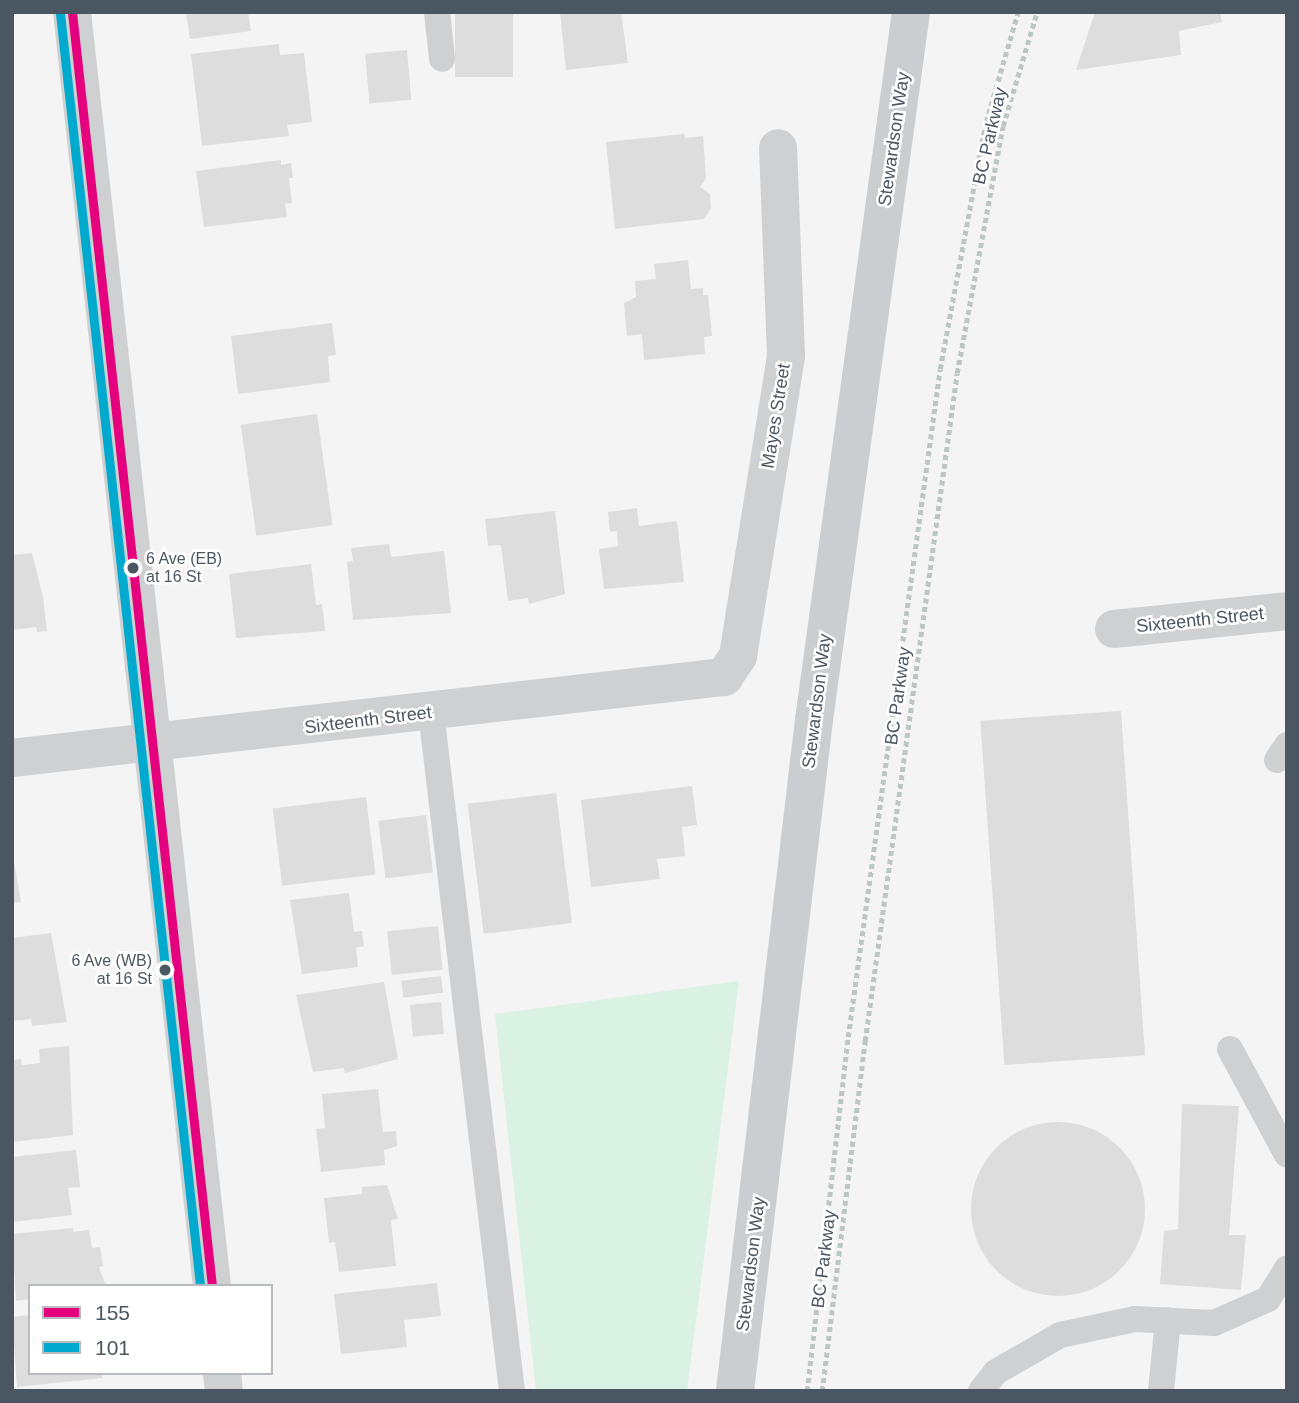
<!DOCTYPE html>
<html>
<head>
<meta charset="utf-8">
<style>
	body { margin:0 }
	#map { position:relative; width:1299px; height:1403px; overflow:hidden; background:#f4f4f4; font-family:Arial,sans-serif }
	div>[style] { position:absolute }
	[style*='--x'] { left:calc(var(--x)*1px); top:calc(var(--y)*1px); width:calc(var(--w)*1px); rotate:calc(var(--a)*1deg) }
	.green>* { inset:0; background:#d9f2e3 }
	.building>* { inset:0; background:#ddddde; transform-origin:0 0 }
	.round { border-radius:50% }
	.path>* { height:4.5px; margin-top:-2.25px; transform-origin:0; background:repeating-linear-gradient(90deg,#bcc7c4 0 5px,transparent 0 8.5px) }
	.service>* { height:26px; margin:-13px; padding:0 13px; transform-origin:13px; border-radius:13px; background:#ced0d2 }
	.minor>* { height:38px; margin:-19px; padding:0 19px; transform-origin:19px; border-radius:19px; background:#ced0d2 }
	.tertiary>* { height:38px; margin:-19px; padding:0 19px; transform-origin:19px; border-radius:19px; background:#ced0d2 }
	.primary>* { height:38px; margin:-19px; padding:0 19px; transform-origin:19px; border-radius:19px; background:#caced1 }
	.bus-1>* { height:9px; margin:-4.5px; padding:0 4.5px; transform-origin:4.5px; border-radius:4.5px; background:#e5007d }
	.bus-2>* { height:9px; margin:-4.5px; padding:0 4.5px; transform-origin:4.5px; border-radius:4.5px; background:#00a9ce }
	.dots>* { width:19px; height:19px; translate:-50% -50%; box-sizing:border-box; border:4px solid #fff; border-radius:50% }
	span { translate:-50% -50%; white-space:nowrap; text-align:center; line-height:1.15; -webkit-text-stroke:5px #fff; paint-order:stroke }
	.bus-label { font-size:16px; color:#4a5661 }
	.left { translate:0 -50%; text-align:left }
	.right { translate:-100% -50%; text-align:right }
	.street-label { font-size:18px; color:#4a5661 }
	.frame { position:absolute; inset:0; border:14px solid #4a5661; pointer-events:none }
	.legend { position:absolute; left:28px; top:1284px; width:245px; height:91px; box-sizing:border-box; background:#fff; border:2px solid #b7bbc0; margin:0; padding:9px 12px; list-style:none; font-size:21px; color:#4a5661 }
	.legend li { display:flex; align-items:center; gap:14px; height:35px }
	.legend b { width:35px; border:2px solid #b7bbc0 }
</style>
</head>
<body>
<div id="map">
	<div class="green">
		<div style="clip-path:polygon(739px 981px,687px 1391px,536px 1391px,495px 1014px)"></div>
	</div>
	<div class="building">
		<div style="clip-path:polygon(186px 12px,248px 12px,251px 31px,190px 39px)"></div>
		<div style="left:455px;top:12px;width:58px;height:65px"></div>
		<div style="clip-path:polygon(560px 12px,621px 12px,628px 63px,566px 70px)"></div>
		<div style="clip-path:polygon(1095px 12px,1220px 12px,1222px 22px,1179px 31px,1181px 55px,1076px 70px)"></div>
		<div style="clip-path:polygon(279px 44px,280px 55px,304px 53px,312px 122px,287px 125px,289px 136px,202px 146px,191px 54px)"></div>
		<div style="left:407px;top:50px;width:50px;height:42px;rotate:85deg"></div>
		<div style="clip-path:polygon(684px 134px,685px 138px,703px 136px,706px 178px,700px 187px,710px 194px,711px 208px,704px 219px,615px 229px,606px 142px)"></div>
		<div style="clip-path:polygon(281px 160px,281px 165px,291px 163px,293px 178px,289px 178px,292px 203px,285px 204px,287px 217px,204px 227px,196px 171px)"></div>
		<div style="clip-path:polygon(688px 260px,691px 289px,703px 288px,703px 295px,708px 295px,712px 336px,704px 337px,705px 354px,644px 360px,642px 334px,627px 336px,624px 303px,636px 297px,635px 281px,656px 279px,654px 264px)"></div>
		<div style="clip-path:polygon(332px 323px,336px 355px,328px 356px,330px 382px,238px 394px,231px 336px)"></div>
		<div style="left:317px;top:414px;width:112px;height:77px;rotate:82deg"></div>
		<div style="clip-path:polygon(637px 508px,639px 526px,677px 521px,684px 582px,604px 589px,599px 549px,618px 546px,617px 531px,610px 532px,608px 512px)"></div>
		<div style="clip-path:polygon(555px 511px,565px 594px,529px 604px,528px 598px,508px 601px,501px 545px,488px 546px,485px 519px)"></div>
		<div style="clip-path:polygon(389px 544px,391px 557px,444px 551px,451px 613px,353px 620px,347px 562px,353px 561px,351px 548px)"></div>
		<div style="clip-path:polygon(32px 553px,43px 597px,47px 631px,37px 632px,36px 627px,12px 630px,12px 555px)"></div>
		<div style="clip-path:polygon(311px 564px,316px 605px,322px 604px,325px 631px,236px 638px,229px 574px)"></div>
		<div style="left:1121px;top:711px;width:345px;height:141px;rotate:86deg"></div>
		<div style="clip-path:polygon(692px 786px,697px 825px,682px 827px,685px 856px,657px 859px,660px 879px,591px 887px,581px 800px)"></div>
		<div style="left:556px;top:793px;width:131px;height:89px;rotate:83deg"></div>
		<div style="left:366px;top:797px;width:78px;height:94px;rotate:83deg"></div>
		<div style="left:426px;top:815px;width:58px;height:48px;rotate:83deg"></div>
		<div style="clip-path:polygon(12px 850px,21px 902px,12px 903px)"></div>
		<div style="clip-path:polygon(349px 893px,354px 932px,362px 931px,364px 946px,356px 948px,358px 967px,302px 974px,290px 900px)"></div>
		<div style="left:438px;top:926px;width:44px;height:51px;rotate:84deg"></div>
		<div style="clip-path:polygon(51px 933px,67px 1022px,32px 1026px,31px 1019px,12px 1021px,12px 938px)"></div>
		<div style="left:441px;top:976px;width:17px;height:40px;rotate:83deg"></div>
		<div style="clip-path:polygon(384px 982px,398px 1059px,345px 1073px,344px 1068px,313px 1072px,296px 995px)"></div>
		<div style="left:441px;top:1002px;width:32px;height:31px;rotate:85deg"></div>
		<div style="clip-path:polygon(69px 1046px,73px 1135px,12px 1142px,12px 1060px,21px 1059px,22px 1065px,40px 1063px,39px 1049px)"></div>
		<div style="clip-path:polygon(378px 1089px,383px 1132px,396px 1131px,397px 1146px,384px 1150px,385px 1165px,321px 1172px,316px 1129px,325px 1128px,322px 1094px)"></div>
		<div style="clip-path:polygon(1182px 1104px,1239px 1106px,1229px 1235px,1246px 1235px,1241px 1290px,1160px 1284px,1164px 1231px,1178px 1229px)"></div>
		<div class="round" style="left:971px;top:1122px;width:174px;height:174px"></div>
		<div style="clip-path:polygon(76px 1150px,80px 1187px,68px 1188px,72px 1215px,12px 1222px,12px 1157px)"></div>
		<div style="clip-path:polygon(387px 1185px,398px 1219px,391px 1220px,396px 1266px,339px 1272px,335px 1242px,329px 1243px,324px 1198px,362px 1194px,362px 1187px)"></div>
		<div style="clip-path:polygon(73px 1228px,73px 1232px,89px 1230px,92px 1248px,100px 1247px,103px 1266px,99px 1267px,106px 1286px,30px 1286px,30px 1299px,16px 1301px,12px 1234px)"></div>
		<div style="clip-path:polygon(437px 1283px,441px 1316px,404px 1320px,407px 1347px,341px 1354px,334px 1294px)"></div>
		<div style="clip-path:polygon(30px 1315px,30px 1373px,102px 1373px,102px 1378px,17px 1387px,12px 1317px)"></div>
	</div>
	<div class="path">
		<div style="--x:807;--y:1391;--w:356;--a:-83.4"></div>
		<div style="--x:848;--y:1037;--w:674;--a:-82.16"></div>
		<div style="--x:940;--y:369;--w:251;--a:-79.5"></div>
		<div style="--x:986;--y:122;--w:115;--a:-73.8"></div>
		<div style="--x:822;--y:1391;--w:353;--a:-83"></div>
		<div style="--x:865;--y:1041;--w:674;--a:-82.16"></div>
		<div style="--x:957;--y:373;--w:251;--a:-79.5"></div>
		<div style="--x:1003;--y:126;--w:119;--a:-73.4"></div>
	</div>
	<div class="service">
		<div style="--x:437;--y:12;--w:47;--a:83.9"></div>
		<div style="--x:431;--y:712;--w:684;--a:83.2"></div>
		<div style="--x:1277;--y:760;--w:18;--a:-56"></div>
		<div style="--x:1230;--y:1049;--w:120;--a:61.7"></div>
		<div style="--x:981;--y:1391;--w:24;--a:-52"></div>
		<div style="--x:996;--y:1372;--w:74;--a:-30"></div>
		<div style="--x:1060;--y:1335;--w:77;--a:-12"></div>
		<div style="--x:1135;--y:1319;--w:79;--a:2.9"></div>
		<div style="--x:1214;--y:1323;--w:59;--a:-24"></div>
		<div style="--x:1268;--y:1299;--w:36;--a:-58"></div>
		<div style="--x:1161;--y:1391;--w:71;--a:-84.4"></div>
	</div>
	<div class="minor">
		<div style="--x:1114;--y:629;--w:174;--a:-5.9"></div>
		<div style="--x:12;--y:758;--w:717;--a:-6.49"></div>
		<div style="--x:724;--y:677;--w:25;--a:-56"></div>
		<div style="--x:738;--y:656;--w:305;--a:-80.9"></div>
		<div style="--x:786;--y:355;--w:207;--a:-92.2"></div>
	</div>
	<div class="tertiary">
		<div style="--x:72;--y:12;--w:1282;--a:83.73"></div>
		<div style="--x:222;--y:1373;--w:18;--a:84"></div>
	</div>
	<div class="primary">
		<div style="--x:735;--y:1391;--w:676;--a:-83.29"></div>
		<div style="--x:814;--y:720;--w:715;--a:-82.2"></div>
	</div>
	<div class="bus-1">
		<div style="--x:72;--y:12;--w:1282;--a:83.73"></div>
	</div>
	<div class="bus-2">
		<div style="--x:60;--y:13;--w:1281;--a:83.72"></div>
	</div>
	<div class="dots">
		<div style="left:133px;top:568px;background:#4a5661"></div>
		<div style="left:165px;top:970px;background:#4a5661"></div>
	</div>
	<div class="bus-label">
		<span class="left" style="left:146px;top:568px">6 Ave (EB)<br>at 16 St</span>
		<span class="right" style="left:152px;top:970px">6 Ave (WB)<br>at 16 St</span>
	</div>
	<div class="street-label">
		<span style="left:990px;top:136px;rotate:-77deg">BC Parkway</span>
		<span style="left:894px;top:139px;rotate:-82deg">Stewardson Way</span>
		<span style="left:776px;top:416px;rotate:-81deg">Mayes Street</span>
		<span style="left:1200px;top:620px;rotate:-6deg">Sixteenth Street</span>
		<span style="left:898px;top:696px;rotate:-82deg">BC Parkway</span>
		<span style="left:817px;top:701px;rotate:-83deg">Stewardson Way</span>
		<span style="left:368px;top:720px;rotate:-7deg">Sixteenth Street</span>
		<span style="left:824px;top:1259px;rotate:-83deg">BC Parkway</span>
		<span style="left:751px;top:1264px;rotate:-83deg">Stewardson Way</span>
	</div>
	<div class="frame"></div>
	<ul class="legend">
	<li><b style="height:9px;background:#e5007d"></b>155</li>
	<li><b style="height:9px;background:#00a9ce"></b>101</li>
	</ul>
</div>
</body>
</html>
